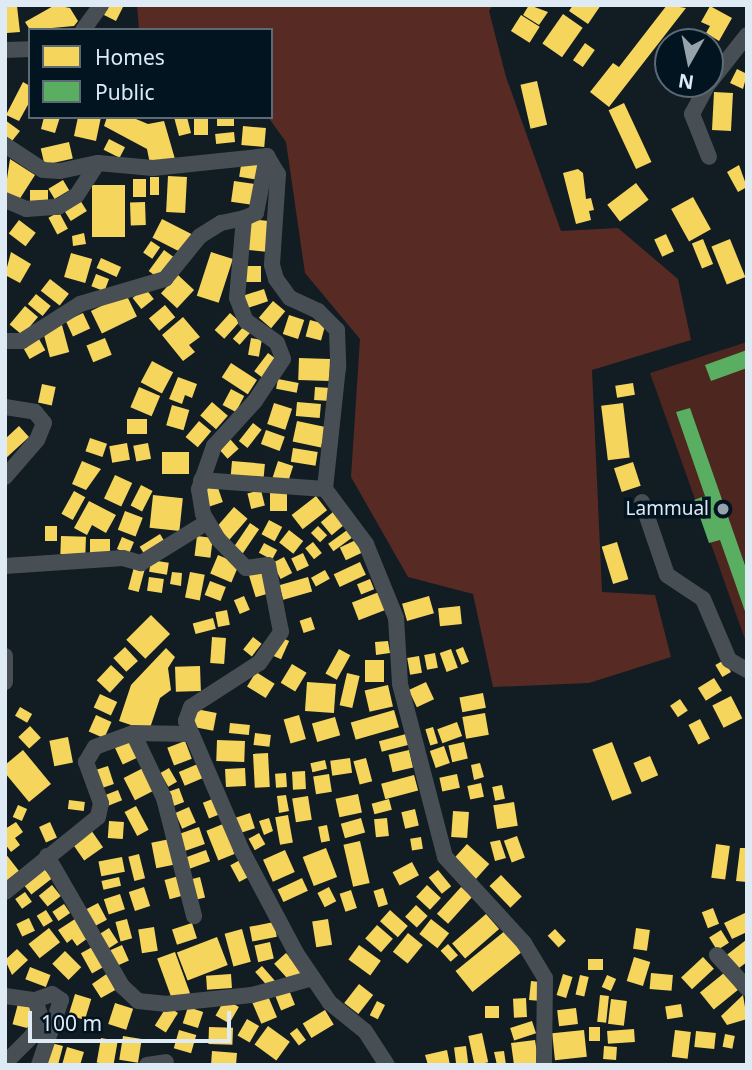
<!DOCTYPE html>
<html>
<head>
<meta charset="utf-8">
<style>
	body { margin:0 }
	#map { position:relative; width:752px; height:1070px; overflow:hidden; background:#121c23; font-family:"Noto Sans",sans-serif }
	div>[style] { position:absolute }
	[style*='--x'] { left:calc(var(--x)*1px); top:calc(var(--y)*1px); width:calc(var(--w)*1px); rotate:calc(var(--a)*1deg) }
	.green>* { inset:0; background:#4c261f }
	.forest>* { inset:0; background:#572b23 }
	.homes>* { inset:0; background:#f6d55c; transform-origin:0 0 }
	.public>* { inset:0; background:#5aae61 }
	.minor>* { height:16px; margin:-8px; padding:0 8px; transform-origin:8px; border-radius:8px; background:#484f54 }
	.dots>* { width:19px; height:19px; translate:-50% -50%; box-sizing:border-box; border:4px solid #031421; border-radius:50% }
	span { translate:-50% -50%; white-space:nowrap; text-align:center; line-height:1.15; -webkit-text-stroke:7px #031421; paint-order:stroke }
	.poi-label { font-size:19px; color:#dfebf4 }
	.right { translate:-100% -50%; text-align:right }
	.frame { position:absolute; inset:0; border:7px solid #dfebf4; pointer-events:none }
	.legend { position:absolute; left:28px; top:28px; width:245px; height:91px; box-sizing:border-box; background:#031421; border:2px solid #5b6a75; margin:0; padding:9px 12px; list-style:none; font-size:21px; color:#dfebf4 }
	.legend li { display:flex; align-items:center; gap:14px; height:35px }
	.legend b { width:35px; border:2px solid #5b6a75 }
	.north { position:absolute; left:654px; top:28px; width:70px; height:70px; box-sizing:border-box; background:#031421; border:2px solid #5b6a75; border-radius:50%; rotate:189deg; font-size:19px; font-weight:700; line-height:28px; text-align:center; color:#dfebf4 }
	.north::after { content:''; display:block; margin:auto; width:24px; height:32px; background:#97a3ab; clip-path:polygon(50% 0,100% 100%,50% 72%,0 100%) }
	.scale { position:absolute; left:28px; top:1011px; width:203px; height:32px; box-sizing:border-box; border:4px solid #dfebf4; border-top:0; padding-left:9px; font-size:21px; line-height:24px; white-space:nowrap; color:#dfebf4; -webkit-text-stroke:5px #031421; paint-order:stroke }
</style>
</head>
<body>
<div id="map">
	<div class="green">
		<div style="clip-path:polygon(747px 342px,747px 645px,650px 373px)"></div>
	</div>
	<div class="forest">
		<div style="clip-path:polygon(137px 5px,493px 5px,489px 11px,506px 77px,561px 231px,618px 228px,678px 279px,691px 340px,592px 370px,602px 592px,655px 595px,671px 657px,589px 683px,493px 687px,473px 594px,408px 577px,351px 477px,360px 339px,305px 273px,286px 142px,268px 117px,271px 117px,271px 30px,139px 30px)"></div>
	</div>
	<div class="homes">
		<div style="clip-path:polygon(55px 5px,70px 8px,78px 21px,74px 26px,30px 30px,25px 22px)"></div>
		<div style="clip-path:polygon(109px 5px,123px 7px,116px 21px,104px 15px)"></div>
		<div style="clip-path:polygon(529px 5px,548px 12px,539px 25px,523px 15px)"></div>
		<div style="clip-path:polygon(573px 5px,601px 5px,588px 24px,569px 11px)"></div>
		<div style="clip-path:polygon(667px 5px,686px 8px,609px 107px,590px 92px,613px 63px,619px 67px)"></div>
		<div style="clip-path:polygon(17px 6px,20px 32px,7px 33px,5px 41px,5px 7px)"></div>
		<div style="clip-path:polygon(710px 6px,732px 18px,719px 41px,706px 33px,710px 26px,701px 22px)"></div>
		<div style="left:563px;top:14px;width:24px;height:36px;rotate:35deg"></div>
		<div style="left:521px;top:15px;width:22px;height:19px;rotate:32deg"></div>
		<div style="left:585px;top:43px;width:12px;height:21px;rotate:35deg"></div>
		<div style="clip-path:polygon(668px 68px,668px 84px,687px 84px,680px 95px,659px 80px)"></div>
		<div style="clip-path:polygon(737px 69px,747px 74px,743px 89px,730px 83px)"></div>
		<div style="left:537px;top:81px;width:45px;height:17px;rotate:77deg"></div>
		<div style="clip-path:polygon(23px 82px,30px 86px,30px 101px,19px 121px,6px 115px)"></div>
		<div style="left:714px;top:92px;width:19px;height:38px;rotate:3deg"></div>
		<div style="left:624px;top:103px;width:65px;height:17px;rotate:65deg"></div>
		<div style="clip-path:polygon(44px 117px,60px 117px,55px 133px,41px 129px)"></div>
		<div style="clip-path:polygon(78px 117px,101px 117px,96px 141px,74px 136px)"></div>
		<div style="clip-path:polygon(107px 117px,131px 117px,148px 124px,164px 121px,175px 159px,150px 164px,147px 149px,104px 126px)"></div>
		<div style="clip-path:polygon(174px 117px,187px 117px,191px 133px,179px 136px)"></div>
		<div style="left:194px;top:117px;width:14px;height:18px"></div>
		<div style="left:217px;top:117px;width:17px;height:9px"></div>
		<div style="clip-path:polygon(5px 120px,20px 131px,12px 141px,5px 135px)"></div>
		<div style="left:243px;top:126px;width:23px;height:19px;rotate:5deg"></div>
		<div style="left:234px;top:132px;width:10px;height:19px;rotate:84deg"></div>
		<div style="left:109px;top:139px;width:18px;height:12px;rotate:27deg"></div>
		<div style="left:69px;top:142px;width:17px;height:29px;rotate:77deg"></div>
		<div style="clip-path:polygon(10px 159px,35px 175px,19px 200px,5px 192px)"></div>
		<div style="left:242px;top:159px;width:18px;height:18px;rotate:9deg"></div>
		<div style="clip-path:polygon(739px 165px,747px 187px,738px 192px,727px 172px)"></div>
		<div style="clip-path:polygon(578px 169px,583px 173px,586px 199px,591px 198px,594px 210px,589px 211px,591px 220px,576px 224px,563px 173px)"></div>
		<div style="left:168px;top:176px;width:19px;height:36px;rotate:3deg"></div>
		<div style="left:150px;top:177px;width:9px;height:18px"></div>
		<div style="left:133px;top:179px;width:13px;height:18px"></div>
		<div style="left:63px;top:180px;width:12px;height:17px;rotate:59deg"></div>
		<div style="left:234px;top:181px;width:21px;height:21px;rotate:8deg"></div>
		<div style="left:636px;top:183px;width:21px;height:36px;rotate:53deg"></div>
		<div style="left:92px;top:185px;width:33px;height:52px"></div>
		<div style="left:48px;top:190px;width:13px;height:18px;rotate:90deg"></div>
		<div style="left:693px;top:197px;width:37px;height:25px;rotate:61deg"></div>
		<div style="left:80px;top:200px;width:13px;height:19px;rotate:58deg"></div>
		<div style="left:145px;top:202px;width:23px;height:15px;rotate:88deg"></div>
		<div style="left:59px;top:212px;width:19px;height:12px;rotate:62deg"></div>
		<div style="left:162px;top:219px;width:33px;height:21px;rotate:27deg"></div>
		<div style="left:250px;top:219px;width:19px;height:31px;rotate:6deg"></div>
		<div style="left:19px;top:220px;width:21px;height:17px;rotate:37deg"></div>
		<div style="clip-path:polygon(84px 233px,86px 244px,73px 246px,72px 236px)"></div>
		<div style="left:666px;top:234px;width:19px;height:13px;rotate:65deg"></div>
		<div style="left:703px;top:239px;width:27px;height:12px;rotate:68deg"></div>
		<div style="left:730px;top:239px;width:41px;height:20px;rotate:68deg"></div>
		<div style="left:151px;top:241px;width:11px;height:14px;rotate:34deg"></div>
		<div style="left:164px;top:250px;width:14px;height:26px;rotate:36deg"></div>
		<div style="clip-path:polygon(11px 252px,31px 264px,20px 283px,5px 275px)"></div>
		<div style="left:211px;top:252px;width:23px;height:46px;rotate:18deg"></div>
		<div style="left:71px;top:253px;width:22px;height:25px;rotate:16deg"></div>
		<div style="left:101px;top:258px;width:22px;height:11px;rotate:24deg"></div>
		<div style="left:241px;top:266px;width:20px;height:16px"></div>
		<div style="left:96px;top:274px;width:14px;height:13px;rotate:21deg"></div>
		<div style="left:178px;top:275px;width:22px;height:25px;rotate:43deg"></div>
		<div style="left:50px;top:279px;width:24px;height:15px;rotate:38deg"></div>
		<div style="left:145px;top:288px;width:14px;height:16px;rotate:51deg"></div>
		<div style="left:264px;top:289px;width:13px;height:23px;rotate:72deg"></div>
		<div style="left:36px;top:294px;width:19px;height:13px;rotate:39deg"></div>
		<div style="left:126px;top:294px;width:25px;height:39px;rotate:64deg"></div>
		<div style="left:273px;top:301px;width:16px;height:22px;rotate:40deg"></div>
		<div style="left:165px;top:305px;width:16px;height:21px;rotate:50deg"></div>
		<div style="left:25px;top:306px;width:17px;height:24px;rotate:40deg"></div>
		<div style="left:83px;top:313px;width:17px;height:19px;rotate:65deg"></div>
		<div style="left:230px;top:313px;width:13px;height:23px;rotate:42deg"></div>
		<div style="left:289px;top:315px;width:16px;height:20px;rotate:18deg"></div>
		<div style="clip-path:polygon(183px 317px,200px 337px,189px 345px,195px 352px,183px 361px,162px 335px)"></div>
		<div style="left:310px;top:320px;width:16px;height:17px;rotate:15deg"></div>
		<div style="left:62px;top:325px;width:28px;height:20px;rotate:75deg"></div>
		<div style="left:244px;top:326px;width:9px;height:17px;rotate:41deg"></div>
		<div style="left:105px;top:338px;width:18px;height:20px;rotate:68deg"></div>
		<div style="left:251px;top:338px;width:11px;height:17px;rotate:10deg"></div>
		<div style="left:39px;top:339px;width:13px;height:18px;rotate:61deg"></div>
		<div style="left:268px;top:353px;width:10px;height:23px;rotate:37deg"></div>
		<div style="left:299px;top:358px;width:31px;height:22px;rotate:2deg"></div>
		<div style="left:152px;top:361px;width:24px;height:24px;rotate:28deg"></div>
		<div style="left:231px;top:363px;width:31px;height:17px;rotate:33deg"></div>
		<div style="clip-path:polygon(178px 377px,197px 384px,192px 398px,185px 395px,182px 404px,169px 399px)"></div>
		<div style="left:278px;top:379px;width:21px;height:10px;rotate:11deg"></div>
		<div style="left:633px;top:383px;width:12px;height:18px;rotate:81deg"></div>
		<div style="left:42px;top:384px;width:14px;height:19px;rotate:12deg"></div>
		<div style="left:139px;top:387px;width:23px;height:22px;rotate:23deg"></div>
		<div style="left:315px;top:387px;width:16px;height:13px;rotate:4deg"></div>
		<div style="left:231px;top:389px;width:15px;height:18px;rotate:28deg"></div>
		<div style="left:212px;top:402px;width:21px;height:18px;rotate:41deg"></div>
		<div style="left:297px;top:402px;width:24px;height:14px;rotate:5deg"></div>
		<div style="left:274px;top:403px;width:19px;height:22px;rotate:18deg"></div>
		<div style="left:623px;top:403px;width:55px;height:22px;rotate:83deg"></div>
		<div style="left:172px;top:405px;width:18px;height:21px;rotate:16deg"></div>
		<div style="left:127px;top:419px;width:20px;height:15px"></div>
		<div style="left:199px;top:421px;width:16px;height:21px;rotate:40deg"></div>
		<div style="left:297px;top:421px;width:29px;height:21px;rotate:12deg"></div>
		<div style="left:253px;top:423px;width:11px;height:23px;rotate:38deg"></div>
		<div style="clip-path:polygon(19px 426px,29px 437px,5px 459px,5px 439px)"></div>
		<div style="left:266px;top:430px;width:20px;height:15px;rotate:20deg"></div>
		<div style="left:90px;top:438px;width:18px;height:14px;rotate:19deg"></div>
		<div style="left:230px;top:439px;width:13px;height:15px;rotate:48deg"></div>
		<div style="left:127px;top:443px;width:17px;height:18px;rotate:80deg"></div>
		<div style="left:148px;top:443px;width:16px;height:15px;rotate:79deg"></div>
		<div style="left:293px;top:448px;width:25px;height:14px;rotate:9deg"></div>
		<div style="left:189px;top:452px;width:22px;height:27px;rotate:90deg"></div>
		<div style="clip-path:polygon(82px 461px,101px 469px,86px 490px,72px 484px)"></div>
		<div style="left:232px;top:461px;width:33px;height:16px;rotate:5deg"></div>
		<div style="left:278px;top:461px;width:16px;height:18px;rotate:18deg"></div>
		<div style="left:633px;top:462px;width:25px;height:20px;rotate:72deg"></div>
		<div style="left:115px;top:475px;width:19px;height:26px;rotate:25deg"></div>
		<div style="left:141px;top:485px;width:13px;height:23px;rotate:27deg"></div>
		<div style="left:217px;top:485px;width:18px;height:14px;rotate:71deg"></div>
		<div style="left:261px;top:490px;width:16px;height:14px;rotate:76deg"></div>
		<div style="left:74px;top:491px;width:13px;height:26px;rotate:29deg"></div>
		<div style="left:270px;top:492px;width:17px;height:19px"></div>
		<div style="left:153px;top:495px;width:30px;height:33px;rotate:6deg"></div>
		<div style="left:316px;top:496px;width:18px;height:31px;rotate:52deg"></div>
		<div style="clip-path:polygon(89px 501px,116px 515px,106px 533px,92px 525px,87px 535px,74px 528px)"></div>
		<div style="left:234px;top:507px;width:18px;height:31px;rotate:41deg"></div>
		<div style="left:125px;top:511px;width:19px;height:20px;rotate:21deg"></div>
		<div style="left:333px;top:512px;width:17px;height:16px;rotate:50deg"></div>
		<div style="left:269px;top:520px;width:15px;height:16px;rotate:28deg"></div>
		<div style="left:250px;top:523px;width:11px;height:29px;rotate:34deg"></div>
		<div style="left:45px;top:526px;width:12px;height:15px"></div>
		<div style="left:318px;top:526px;width:13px;height:10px;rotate:45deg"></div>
		<div style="left:350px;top:528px;width:9px;height:27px;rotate:54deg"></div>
		<div style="left:289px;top:530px;width:18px;height:16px;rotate:38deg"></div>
		<div style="left:160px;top:534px;width:9px;height:24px;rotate:58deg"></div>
		<div style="left:61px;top:536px;width:25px;height:18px;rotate:2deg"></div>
		<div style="left:197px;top:536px;width:16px;height:20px;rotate:7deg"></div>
		<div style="left:122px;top:537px;width:13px;height:13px;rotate:23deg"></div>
		<div style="left:90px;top:539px;width:20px;height:15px"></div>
		<div style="left:358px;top:539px;width:14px;height:20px;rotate:65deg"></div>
		<div style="left:313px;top:542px;width:14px;height:10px;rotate:51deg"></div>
		<div style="left:617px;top:542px;width:39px;height:16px;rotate:73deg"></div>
		<div style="left:264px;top:543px;width:15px;height:11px;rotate:28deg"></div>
		<div style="left:303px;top:553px;width:14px;height:13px;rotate:65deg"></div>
		<div style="left:218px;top:555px;width:23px;height:20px;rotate:23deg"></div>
		<div style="left:284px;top:557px;width:18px;height:13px;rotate:63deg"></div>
		<div style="left:151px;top:560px;width:18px;height:12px;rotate:9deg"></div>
		<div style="left:360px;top:562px;width:14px;height:29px;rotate:65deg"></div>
		<div style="left:134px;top:567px;width:11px;height:23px;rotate:15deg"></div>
		<div style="left:263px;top:570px;width:24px;height:15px;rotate:73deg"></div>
		<div style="left:325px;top:570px;width:10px;height:16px;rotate:61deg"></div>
		<div style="clip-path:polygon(172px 572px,182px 573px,181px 586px,170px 584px)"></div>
		<div style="left:190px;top:572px;width:15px;height:26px;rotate:11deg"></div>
		<div style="left:149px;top:577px;width:15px;height:14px;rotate:8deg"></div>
		<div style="left:308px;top:577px;width:15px;height:30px;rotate:74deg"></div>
		<div style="left:370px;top:579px;width:11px;height:14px;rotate:68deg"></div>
		<div style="left:210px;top:581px;width:17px;height:15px;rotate:21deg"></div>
		<div style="left:379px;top:592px;width:19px;height:29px;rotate:69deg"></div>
		<div style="left:244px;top:596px;width:15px;height:11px;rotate:67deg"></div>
		<div style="left:429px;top:596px;width:18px;height:28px;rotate:74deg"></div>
		<div style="left:460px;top:606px;width:18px;height:22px;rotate:84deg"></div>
		<div style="left:227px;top:610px;width:15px;height:12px;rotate:79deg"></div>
		<div style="left:151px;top:615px;width:27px;height:35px;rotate:45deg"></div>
		<div style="left:311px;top:617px;width:13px;height:12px;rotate:72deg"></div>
		<div style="left:213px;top:618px;width:11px;height:21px;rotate:75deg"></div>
		<div style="left:212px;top:637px;width:14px;height:26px;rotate:4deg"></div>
		<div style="left:253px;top:637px;width:11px;height:16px;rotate:38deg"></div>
		<div style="left:280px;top:637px;width:10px;height:20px;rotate:24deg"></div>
		<div style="clip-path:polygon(388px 641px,390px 653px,376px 655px,375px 642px)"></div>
		<div style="left:125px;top:647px;width:19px;height:16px;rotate:47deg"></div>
		<div style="left:463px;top:647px;width:16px;height:8px;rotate:68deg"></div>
		<div style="clip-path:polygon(166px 648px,175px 657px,168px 668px,171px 690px,160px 698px,149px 731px,119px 721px,131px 685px)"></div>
		<div style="left:339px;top:649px;width:13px;height:28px;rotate:29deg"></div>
		<div style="left:451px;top:649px;width:20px;height:12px;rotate:70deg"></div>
		<div style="left:435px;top:653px;width:15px;height:11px;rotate:79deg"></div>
		<div style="left:419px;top:656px;width:17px;height:12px;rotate:80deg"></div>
		<div style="left:365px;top:660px;width:19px;height:22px"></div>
		<div style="left:724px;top:660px;width:14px;height:10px;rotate:60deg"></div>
		<div style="left:292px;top:664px;width:17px;height:22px;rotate:31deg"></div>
		<div style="left:111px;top:665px;width:18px;height:21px;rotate:43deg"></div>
		<div style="left:200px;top:666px;width:25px;height:25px;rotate:88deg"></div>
		<div style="left:256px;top:672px;width:22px;height:17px;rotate:32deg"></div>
		<div style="left:347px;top:673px;width:13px;height:33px;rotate:13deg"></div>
		<div style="left:714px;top:678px;width:15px;height:19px;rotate:58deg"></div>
		<div style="left:307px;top:682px;width:29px;height:29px;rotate:4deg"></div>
		<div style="left:426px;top:682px;width:19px;height:19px;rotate:65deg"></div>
		<div style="left:388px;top:685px;width:22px;height:24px;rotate:77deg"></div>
		<div style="left:483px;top:693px;width:15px;height:24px;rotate:79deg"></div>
		<div style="left:100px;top:694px;width:19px;height:15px;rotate:25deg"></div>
		<div style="left:731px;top:696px;width:25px;height:21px;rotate:63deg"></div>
		<div style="left:680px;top:699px;width:14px;height:12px;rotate:56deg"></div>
		<div style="left:20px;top:707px;width:14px;height:10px;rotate:30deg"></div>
		<div style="left:196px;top:709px;width:21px;height:18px;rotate:11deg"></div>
		<div style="left:394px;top:710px;width:18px;height:45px;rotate:74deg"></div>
		<div style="left:485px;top:713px;width:22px;height:23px;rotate:80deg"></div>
		<div style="left:96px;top:715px;width:17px;height:18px;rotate:24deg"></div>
		<div style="left:299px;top:715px;width:25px;height:16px;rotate:74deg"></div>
		<div style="left:335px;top:717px;width:19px;height:24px;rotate:74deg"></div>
		<div style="left:700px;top:719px;width:22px;height:13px;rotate:63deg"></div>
		<div style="left:457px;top:722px;width:15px;height:21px;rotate:70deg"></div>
		<div style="left:230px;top:723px;width:20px;height:10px;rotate:6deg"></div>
		<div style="left:30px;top:726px;width:16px;height:16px;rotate:47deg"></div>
		<div style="left:433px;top:727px;width:17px;height:8px;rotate:73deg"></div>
		<div style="left:255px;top:733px;width:16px;height:12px;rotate:7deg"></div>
		<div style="left:406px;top:734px;width:11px;height:28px;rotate:75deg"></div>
		<div style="left:68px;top:737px;width:26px;height:19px;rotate:79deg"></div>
		<div style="left:132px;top:737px;width:21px;height:20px;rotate:65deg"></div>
		<div style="left:217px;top:740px;width:28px;height:21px;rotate:2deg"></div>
		<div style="left:185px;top:741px;width:19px;height:19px;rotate:69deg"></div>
		<div style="left:464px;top:742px;width:17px;height:16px;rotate:77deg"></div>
		<div style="left:612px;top:742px;width:55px;height:21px;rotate:69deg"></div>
		<div style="left:444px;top:746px;width:18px;height:15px;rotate:71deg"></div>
		<div style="clip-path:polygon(23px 750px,51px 784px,29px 802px,5px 773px,5px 765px)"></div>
		<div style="left:409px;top:750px;width:18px;height:21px;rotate:77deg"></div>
		<div style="left:268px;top:753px;width:34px;height:15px;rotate:87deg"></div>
		<div style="left:650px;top:756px;width:21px;height:18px;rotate:67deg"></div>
		<div style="left:350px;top:758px;width:15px;height:20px;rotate:82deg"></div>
		<div style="left:366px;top:758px;width:24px;height:13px;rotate:75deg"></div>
		<div style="left:325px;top:760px;width:9px;height:15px;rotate:77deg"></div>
		<div style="left:200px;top:763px;width:15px;height:23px;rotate:67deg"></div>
		<div style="clip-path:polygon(480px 763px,484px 777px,474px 780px,471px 765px)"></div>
		<div style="left:108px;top:766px;width:19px;height:14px;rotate:72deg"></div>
		<div style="left:145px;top:767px;width:25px;height:24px;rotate:63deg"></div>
		<div style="left:169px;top:768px;width:16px;height:10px;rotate:60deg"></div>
		<div style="left:245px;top:768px;width:18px;height:20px;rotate:87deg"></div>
		<div style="left:305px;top:771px;width:18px;height:13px;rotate:87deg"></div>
		<div style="left:286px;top:773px;width:14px;height:11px;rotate:86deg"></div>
		<div style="left:329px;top:774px;width:18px;height:16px;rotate:81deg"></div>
		<div style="left:457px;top:774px;width:14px;height:18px;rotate:78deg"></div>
		<div style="left:414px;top:775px;width:16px;height:34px;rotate:75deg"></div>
		<div style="left:481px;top:783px;width:14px;height:14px;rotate:78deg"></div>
		<div style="left:502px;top:785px;width:14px;height:10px;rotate:78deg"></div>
		<div style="left:179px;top:788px;width:15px;height:12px;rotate:70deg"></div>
		<div style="left:118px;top:790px;width:11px;height:15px;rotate:68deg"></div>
		<div style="left:358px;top:794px;width:19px;height:23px;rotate:78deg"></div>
		<div style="clip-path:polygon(286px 795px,289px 811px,279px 813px,277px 796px)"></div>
		<div style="left:308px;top:796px;width:24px;height:16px;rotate:81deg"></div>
		<div style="left:215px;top:798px;width:17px;height:13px;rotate:69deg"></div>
		<div style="left:389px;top:799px;width:11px;height:18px;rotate:75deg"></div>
		<div style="left:69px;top:800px;width:16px;height:9px;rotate:7deg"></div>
		<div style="left:514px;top:802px;width:24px;height:21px;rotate:81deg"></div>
		<div style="left:18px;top:805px;width:10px;height:13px;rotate:24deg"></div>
		<div style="left:136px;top:806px;width:27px;height:13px;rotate:62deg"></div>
		<div style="left:189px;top:807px;width:17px;height:15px;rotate:66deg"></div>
		<div style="left:415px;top:809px;width:17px;height:14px;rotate:77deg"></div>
		<div style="left:453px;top:811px;width:16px;height:26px;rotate:4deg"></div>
		<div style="left:250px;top:813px;width:16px;height:16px;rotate:72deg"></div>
		<div style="left:288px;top:815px;width:28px;height:13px;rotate:80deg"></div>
		<div style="clip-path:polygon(269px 818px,273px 831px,264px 835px,259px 821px)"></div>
		<div style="left:361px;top:818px;width:15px;height:21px;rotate:74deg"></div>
		<div style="left:387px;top:818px;width:18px;height:13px;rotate:84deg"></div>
		<div style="left:109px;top:821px;width:15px;height:17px;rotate:4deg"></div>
		<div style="clip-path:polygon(16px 822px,23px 832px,15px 838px,20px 845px,11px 852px,5px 844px,5px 829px)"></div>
		<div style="left:50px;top:822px;width:17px;height:12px;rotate:66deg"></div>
		<div style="left:223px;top:824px;width:32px;height:18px;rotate:68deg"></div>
		<div style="left:327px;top:825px;width:16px;height:9px;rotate:79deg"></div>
		<div style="left:199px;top:827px;width:18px;height:25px;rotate:71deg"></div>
		<div style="left:91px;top:830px;width:21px;height:23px;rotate:55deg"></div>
		<div style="left:259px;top:833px;width:13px;height:12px;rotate:61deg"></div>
		<div style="left:517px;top:836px;width:23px;height:14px;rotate:70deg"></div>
		<div style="left:421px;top:837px;width:12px;height:11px;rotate:81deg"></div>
		<div style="left:170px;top:839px;width:26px;height:19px;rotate:79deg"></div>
		<div style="clip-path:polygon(500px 840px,506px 858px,495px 861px,490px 842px)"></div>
		<div style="left:360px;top:841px;width:43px;height:17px;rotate:77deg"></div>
		<div style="left:467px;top:844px;width:30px;height:20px;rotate:42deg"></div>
		<div style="left:716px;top:844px;width:14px;height:34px;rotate:8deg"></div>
		<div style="left:326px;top:848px;width:31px;height:25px;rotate:69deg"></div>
		<div style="clip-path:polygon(740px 848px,747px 848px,747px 882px,736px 881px)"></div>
		<div style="left:206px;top:850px;width:12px;height:24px;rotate:70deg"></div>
		<div style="left:285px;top:850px;width:24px;height:24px;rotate:66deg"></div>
		<div style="clip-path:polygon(5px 853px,19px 871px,5px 882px)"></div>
		<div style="left:139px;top:854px;width:25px;height:11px;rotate:76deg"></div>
		<div style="left:122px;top:857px;width:15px;height:24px;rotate:79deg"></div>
		<div style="left:240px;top:860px;width:19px;height:11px;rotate:62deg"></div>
		<div style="left:412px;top:862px;width:15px;height:22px;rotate:62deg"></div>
		<div style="left:42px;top:866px;width:16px;height:26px;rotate:52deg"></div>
		<div style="left:438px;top:870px;width:21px;height:12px;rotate:51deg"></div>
		<div style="left:501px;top:875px;width:30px;height:16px;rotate:46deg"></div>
		<div style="left:179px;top:876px;width:20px;height:15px;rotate:75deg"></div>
		<div style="left:119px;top:877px;width:9px;height:18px;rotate:77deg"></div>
		<div style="left:200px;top:877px;width:21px;height:13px;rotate:76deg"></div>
		<div style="left:302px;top:878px;width:14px;height:27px;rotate:65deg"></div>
		<div style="left:52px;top:885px;width:14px;height:17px;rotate:51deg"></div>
		<div style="left:427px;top:885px;width:19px;height:16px;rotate:43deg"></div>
		<div style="left:144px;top:887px;width:20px;height:16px;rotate:72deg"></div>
		<div style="left:329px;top:887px;width:16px;height:13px;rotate:63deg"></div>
		<div style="left:461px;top:887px;width:15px;height:36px;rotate:42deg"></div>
		<div style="left:383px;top:888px;width:17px;height:10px;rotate:73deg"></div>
		<div style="left:351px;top:890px;width:19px;height:12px;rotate:72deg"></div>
		<div style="left:25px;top:892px;width:12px;height:12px;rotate:55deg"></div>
		<div style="left:120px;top:894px;width:16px;height:17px;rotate:72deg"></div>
		<div style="left:98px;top:903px;width:19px;height:15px;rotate:62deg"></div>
		<div style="left:64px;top:904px;width:11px;height:14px;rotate:56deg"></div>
		<div style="left:416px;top:905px;width:16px;height:16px;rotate:43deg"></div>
		<div style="left:713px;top:908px;width:17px;height:12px;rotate:69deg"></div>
		<div style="left:46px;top:910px;width:13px;height:11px;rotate:58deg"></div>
		<div style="left:390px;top:910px;width:24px;height:15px;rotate:42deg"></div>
		<div style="clip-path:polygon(747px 912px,747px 932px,732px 939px,724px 923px)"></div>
		<div style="left:486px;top:914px;width:20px;height:45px;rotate:49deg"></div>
		<div style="left:29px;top:918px;width:14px;height:14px;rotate:65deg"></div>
		<div style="clip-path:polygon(75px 919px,88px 938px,77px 946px,72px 939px,67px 943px,58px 930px)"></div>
		<div style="left:127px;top:919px;width:20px;height:12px;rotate:75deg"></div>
		<div style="left:328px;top:919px;width:26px;height:16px;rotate:81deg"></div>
		<div style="left:431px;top:919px;width:23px;height:19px;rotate:38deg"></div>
		<div style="left:274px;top:922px;width:15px;height:25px;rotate:79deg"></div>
		<div style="left:192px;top:923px;width:16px;height:21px;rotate:72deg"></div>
		<div style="left:377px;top:925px;width:21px;height:18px;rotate:41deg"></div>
		<div style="left:154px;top:927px;width:24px;height:16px;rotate:81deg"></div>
		<div style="left:49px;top:928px;width:18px;height:26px;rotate:52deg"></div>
		<div style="left:109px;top:928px;width:17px;height:13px;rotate:57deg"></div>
		<div style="left:636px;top:928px;width:14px;height:21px;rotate:8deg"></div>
		<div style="left:242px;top:929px;width:34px;height:18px;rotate:75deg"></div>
		<div style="left:555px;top:929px;width:16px;height:10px;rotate:47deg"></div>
		<div style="left:506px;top:930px;width:27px;height:65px;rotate:51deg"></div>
		<div style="left:721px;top:930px;width:15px;height:14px;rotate:58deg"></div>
		<div style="left:408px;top:933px;width:19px;height:24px;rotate:39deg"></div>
		<div style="left:217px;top:937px;width:30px;height:43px;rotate:69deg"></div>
		<div style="clip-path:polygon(746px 940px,747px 962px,735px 971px,724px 957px)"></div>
		<div style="left:270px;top:942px;width:17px;height:16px;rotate:77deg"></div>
		<div style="left:448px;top:944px;width:15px;height:10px;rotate:48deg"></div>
		<div style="left:122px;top:945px;width:17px;height:16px;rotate:66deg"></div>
		<div style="left:359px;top:945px;width:27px;height:18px;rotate:36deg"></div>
		<div style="left:94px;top:946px;width:23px;height:15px;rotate:61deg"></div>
		<div style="clip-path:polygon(17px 949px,28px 960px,12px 975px,5px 960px)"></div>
		<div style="left:65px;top:951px;width:23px;height:18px;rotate:45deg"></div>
		<div style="left:175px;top:952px;width:44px;height:19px;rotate:70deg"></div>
		<div style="left:286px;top:953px;width:25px;height:16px;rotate:48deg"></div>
		<div style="left:634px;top:957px;width:17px;height:25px;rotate:17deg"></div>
		<div style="left:703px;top:957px;width:16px;height:30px;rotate:47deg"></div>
		<div style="left:588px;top:959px;width:15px;height:11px"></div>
		<div style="left:262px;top:966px;width:21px;height:9px;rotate:49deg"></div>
		<div style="left:30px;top:967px;width:22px;height:13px;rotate:21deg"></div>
		<div style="clip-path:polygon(108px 973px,117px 989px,101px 998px,92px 984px)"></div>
		<div style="left:651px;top:973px;width:22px;height:16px;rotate:5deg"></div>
		<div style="left:724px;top:973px;width:22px;height:31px;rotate:51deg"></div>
		<div style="left:231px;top:974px;width:14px;height:25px;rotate:86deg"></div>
		<div style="left:563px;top:974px;width:10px;height:22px;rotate:17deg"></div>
		<div style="left:580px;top:975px;width:9px;height:20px;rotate:13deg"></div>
		<div style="left:607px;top:975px;width:10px;height:13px;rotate:24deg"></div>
		<div style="left:531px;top:981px;width:9px;height:19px;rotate:6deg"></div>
		<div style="left:359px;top:984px;width:18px;height:24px;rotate:38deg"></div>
		<div style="left:289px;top:990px;width:16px;height:15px;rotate:68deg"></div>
		<div style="left:75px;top:994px;width:17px;height:22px;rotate:17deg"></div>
		<div style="left:600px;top:995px;width:9px;height:27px;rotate:6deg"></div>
		<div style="clip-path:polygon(743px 995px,747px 1019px,727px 1025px,721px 1016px)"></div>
		<div style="left:268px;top:996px;width:23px;height:17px;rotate:67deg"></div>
		<div style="left:526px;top:998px;width:19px;height:13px;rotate:87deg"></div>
		<div style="left:225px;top:999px;width:16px;height:19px;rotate:30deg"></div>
		<div style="left:611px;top:999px;width:16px;height:25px;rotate:7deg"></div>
		<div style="left:19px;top:1000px;width:16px;height:25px;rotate:15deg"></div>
		<div style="left:377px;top:1001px;width:9px;height:16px;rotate:27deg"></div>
		<div style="left:115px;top:1003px;width:19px;height:22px;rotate:18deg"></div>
		<div style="left:681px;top:1004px;width:13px;height:16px;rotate:81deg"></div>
		<div style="left:167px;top:1006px;width:13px;height:23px;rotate:32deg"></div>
		<div style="left:499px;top:1006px;width:12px;height:14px;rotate:90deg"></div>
		<div style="left:188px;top:1007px;width:16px;height:17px;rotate:18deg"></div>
		<div style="left:576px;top:1008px;width:16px;height:19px;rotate:83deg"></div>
		<div style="left:325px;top:1010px;width:17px;height:26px;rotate:59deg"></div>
		<div style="left:247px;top:1019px;width:14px;height:19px;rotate:30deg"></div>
		<div style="left:532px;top:1021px;width:13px;height:23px;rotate:72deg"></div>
		<div style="left:268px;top:1026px;width:27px;height:23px;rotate:36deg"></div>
		<div style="left:209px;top:1027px;width:24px;height:17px;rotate:2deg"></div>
		<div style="left:589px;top:1027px;width:11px;height:14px"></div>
		<div style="left:297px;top:1028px;width:15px;height:9px;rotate:53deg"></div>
		<div style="left:634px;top:1029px;width:13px;height:27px;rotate:86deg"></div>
		<div style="left:179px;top:1030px;width:18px;height:19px;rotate:16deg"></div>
		<div style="left:584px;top:1030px;width:27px;height:32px;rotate:84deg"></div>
		<div style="left:675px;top:1030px;width:16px;height:27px;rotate:7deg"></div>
		<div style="left:696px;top:1031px;width:20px;height:16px;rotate:6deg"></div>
		<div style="left:482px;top:1033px;width:30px;height:14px;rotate:78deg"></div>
		<div style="left:725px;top:1034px;width:10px;height:13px;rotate:11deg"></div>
		<div style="left:123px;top:1036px;width:19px;height:24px;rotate:9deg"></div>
		<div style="left:101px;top:1038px;width:17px;height:25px;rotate:10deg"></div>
		<div style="clip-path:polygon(535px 1040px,539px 1065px,514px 1065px,511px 1043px)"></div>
		<div style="clip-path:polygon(51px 1043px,63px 1046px,58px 1065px,45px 1065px)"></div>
		<div style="left:466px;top:1046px;width:17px;height:12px;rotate:83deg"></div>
		<div style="left:604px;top:1046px;width:13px;height:13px;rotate:4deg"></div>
		<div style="clip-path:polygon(67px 1047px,84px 1052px,80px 1065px,62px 1065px)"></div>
		<div style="clip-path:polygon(447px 1050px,450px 1065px,428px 1065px,425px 1055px)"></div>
		<div style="clip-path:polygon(212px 1051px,237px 1053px,236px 1065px,211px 1065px)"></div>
		<div style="clip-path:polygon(504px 1051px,506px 1065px,497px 1065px,494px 1052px)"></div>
	</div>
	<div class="public">
		<div style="clip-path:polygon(747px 350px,747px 368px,711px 381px,705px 365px)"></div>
		<div style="clip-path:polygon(690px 408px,747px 571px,747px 617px,720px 540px,709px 543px,694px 500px,705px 496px,676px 412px)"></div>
	</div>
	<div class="minor">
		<div style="--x:83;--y:30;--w:31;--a:-54"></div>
		<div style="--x:5;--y:50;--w:25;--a:-2"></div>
		<div style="--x:710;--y:82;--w:60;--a:-51.8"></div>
		<div style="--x:708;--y:84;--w:34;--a:118"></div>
		<div style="--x:692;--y:114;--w:46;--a:68.4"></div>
		<div style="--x:5;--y:145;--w:45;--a:33.3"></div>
		<div style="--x:43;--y:170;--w:17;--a:3"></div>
		<div style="--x:60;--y:171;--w:39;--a:-12"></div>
		<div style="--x:98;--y:163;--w:55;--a:5.2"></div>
		<div style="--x:153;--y:168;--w:115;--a:-6"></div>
		<div style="--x:267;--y:156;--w:21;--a:59"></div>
		<div style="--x:278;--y:174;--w:91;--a:93.8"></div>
		<div style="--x:272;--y:265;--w:15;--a:74"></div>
		<div style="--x:276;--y:279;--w:24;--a:54"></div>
		<div style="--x:290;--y:298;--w:31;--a:25"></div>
		<div style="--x:318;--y:311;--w:27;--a:45"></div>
		<div style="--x:337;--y:330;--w:37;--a:88"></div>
		<div style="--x:338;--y:367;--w:123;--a:96.1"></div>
		<div style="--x:325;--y:489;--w:69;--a:53.3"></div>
		<div style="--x:366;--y:544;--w:80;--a:67.9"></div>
		<div style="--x:396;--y:618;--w:66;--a:86.5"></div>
		<div style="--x:400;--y:684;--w:179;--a:75.4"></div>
		<div style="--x:445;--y:857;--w:117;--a:47.4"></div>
		<div style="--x:524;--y:943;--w:41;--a:59"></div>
		<div style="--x:545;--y:978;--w:87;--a:90.7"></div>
		<div style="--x:267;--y:156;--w:58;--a:100.9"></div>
		<div style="--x:256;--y:213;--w:13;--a:157"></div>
		<div style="--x:244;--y:218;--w:80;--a:95"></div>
		<div style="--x:237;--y:298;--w:25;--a:69"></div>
		<div style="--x:246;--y:321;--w:38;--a:35"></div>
		<div style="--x:277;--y:343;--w:17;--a:69"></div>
		<div style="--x:283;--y:359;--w:50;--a:123.7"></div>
		<div style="--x:255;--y:401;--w:61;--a:132.3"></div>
		<div style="--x:214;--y:446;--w:46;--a:109.2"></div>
		<div style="--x:199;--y:489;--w:25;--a:81"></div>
		<div style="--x:203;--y:514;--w:29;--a:59"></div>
		<div style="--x:218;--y:539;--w:40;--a:46"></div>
		<div style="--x:246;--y:568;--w:22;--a:-8"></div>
		<div style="--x:268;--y:565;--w:68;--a:79"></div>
		<div style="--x:281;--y:632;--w:38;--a:125"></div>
		<div style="--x:259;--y:663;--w:81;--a:147.1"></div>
		<div style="--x:191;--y:707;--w:15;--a:110"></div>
		<div style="--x:186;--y:721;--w:139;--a:66.7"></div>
		<div style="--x:241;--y:849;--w:118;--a:62.1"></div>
		<div style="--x:296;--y:953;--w:60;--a:55.8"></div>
		<div style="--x:330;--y:1003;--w:45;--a:38.7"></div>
		<div style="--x:365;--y:1031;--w:40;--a:57.1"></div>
		<div style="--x:5;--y:200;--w:23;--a:23"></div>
		<div style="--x:26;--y:209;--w:32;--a:-4"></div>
		<div style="--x:58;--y:207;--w:22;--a:-32"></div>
		<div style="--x:77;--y:195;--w:38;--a:-57"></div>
		<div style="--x:5;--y:341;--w:17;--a:0"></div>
		<div style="--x:22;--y:341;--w:69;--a:-32.5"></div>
		<div style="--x:80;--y:304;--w:89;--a:-16.4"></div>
		<div style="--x:165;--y:279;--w:55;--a:-50.9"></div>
		<div style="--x:200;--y:236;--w:25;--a:-32"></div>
		<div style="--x:221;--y:223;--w:24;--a:-12"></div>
		<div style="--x:5;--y:407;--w:30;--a:9"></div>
		<div style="--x:35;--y:412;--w:14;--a:51"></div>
		<div style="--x:44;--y:423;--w:18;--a:112"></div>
		<div style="--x:37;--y:440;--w:49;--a:130.9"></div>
		<div style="--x:201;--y:480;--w:124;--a:4.2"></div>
		<div style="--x:642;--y:502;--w:77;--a:71.1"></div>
		<div style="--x:667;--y:575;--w:43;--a:33.7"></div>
		<div style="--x:703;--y:599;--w:66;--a:66.9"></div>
		<div style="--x:729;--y:660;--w:21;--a:29"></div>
		<div style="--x:5;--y:566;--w:118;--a:-3.9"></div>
		<div style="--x:123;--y:558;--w:19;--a:16"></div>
		<div style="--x:141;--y:563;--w:78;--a:-31.8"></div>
		<div style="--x:5;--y:656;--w:26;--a:90"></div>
		<div style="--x:133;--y:733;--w:72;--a:64.5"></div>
		<div style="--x:164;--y:798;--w:122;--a:75.7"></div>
		<div style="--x:47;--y:856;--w:150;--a:60"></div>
		<div style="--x:122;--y:986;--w:22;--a:43"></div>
		<div style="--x:138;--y:1001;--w:27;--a:6"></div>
		<div style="--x:165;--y:1004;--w:87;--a:-5.9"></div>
		<div style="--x:252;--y:995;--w:63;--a:-15.6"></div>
		<div style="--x:5;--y:892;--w:119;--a:-38.9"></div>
		<div style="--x:98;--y:817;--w:14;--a:-78"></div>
		<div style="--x:101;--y:803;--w:44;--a:-110.1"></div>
		<div style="--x:86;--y:762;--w:17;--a:-59"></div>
		<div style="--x:95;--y:747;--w:40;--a:-20.2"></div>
		<div style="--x:133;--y:733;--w:56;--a:1"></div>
		<div style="--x:717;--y:955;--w:45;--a:47.7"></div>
		<div style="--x:5;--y:996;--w:30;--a:8"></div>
		<div style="--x:35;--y:1000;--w:18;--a:71"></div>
		<div style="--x:41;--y:1017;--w:21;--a:115"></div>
		<div style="--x:32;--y:1036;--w:38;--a:135"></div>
		<div style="--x:35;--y:1000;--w:18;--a:-19"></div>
		<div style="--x:52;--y:994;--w:11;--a:34"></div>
		<div style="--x:61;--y:1000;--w:69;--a:108.7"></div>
		<div style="--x:147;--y:1065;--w:19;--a:-9"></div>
	</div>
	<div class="dots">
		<div style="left:723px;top:509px;background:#97a3ab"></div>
	</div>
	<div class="poi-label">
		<span class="right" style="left:709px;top:509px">Lammual</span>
	</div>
	<div class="frame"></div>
	<ul class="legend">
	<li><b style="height:19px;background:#f6d55c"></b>Homes</li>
	<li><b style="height:19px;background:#5aae61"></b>Public</li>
	</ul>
	<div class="north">N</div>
	<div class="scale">100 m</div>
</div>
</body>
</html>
